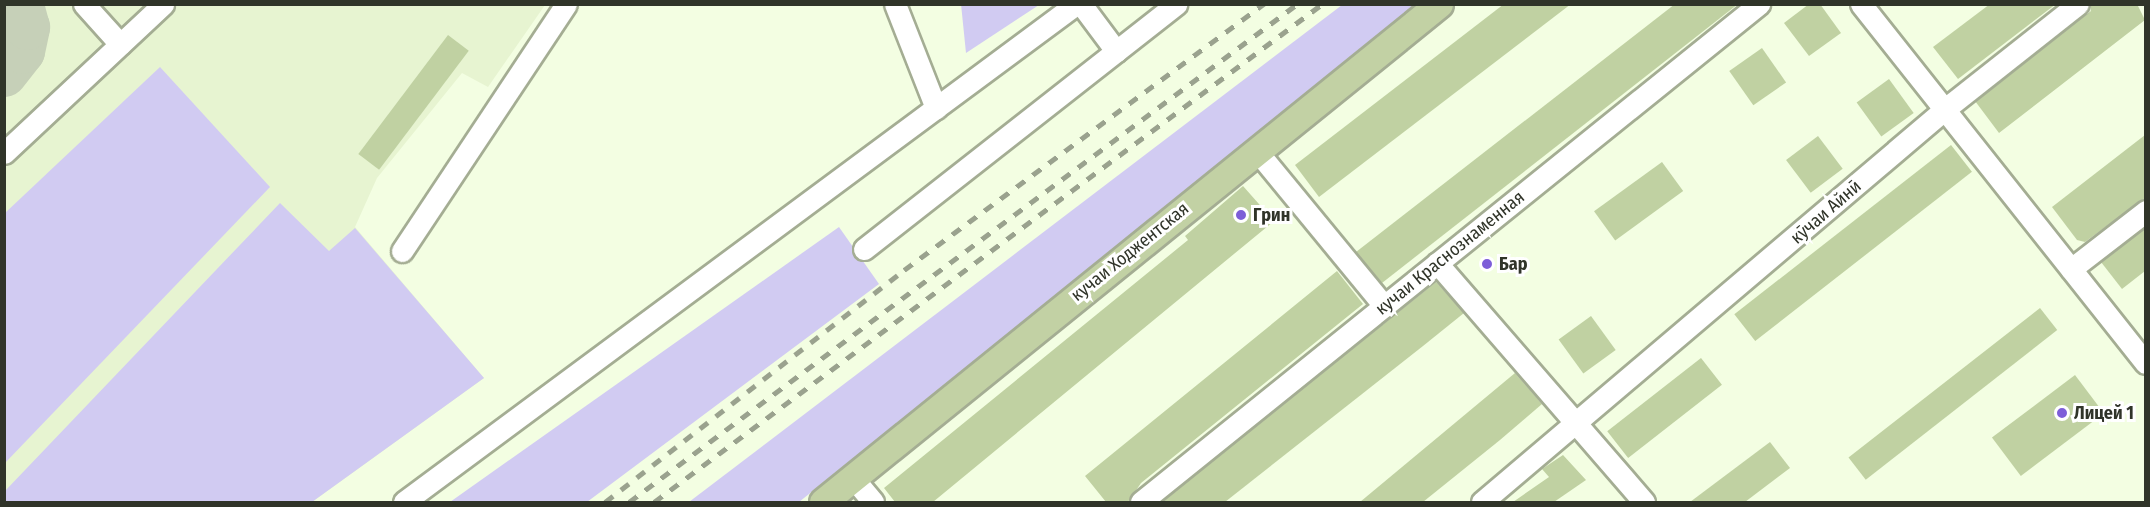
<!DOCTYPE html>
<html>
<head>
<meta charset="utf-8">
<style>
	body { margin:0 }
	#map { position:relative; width:2150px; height:507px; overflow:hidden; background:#f3fee2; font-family:"Fira Sans Condensed",sans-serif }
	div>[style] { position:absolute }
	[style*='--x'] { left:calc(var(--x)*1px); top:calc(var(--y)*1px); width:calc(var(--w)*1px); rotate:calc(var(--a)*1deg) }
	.built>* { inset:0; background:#e7f4d1 }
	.green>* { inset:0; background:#d1cbf2 }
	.taxiway>* { height:45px; margin:-22.5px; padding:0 22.5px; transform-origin:22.5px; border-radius:22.5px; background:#c6d0b8 }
	.building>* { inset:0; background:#c0d1a2; transform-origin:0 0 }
	.roads { filter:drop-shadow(2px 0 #a4ad93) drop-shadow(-2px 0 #a4ad93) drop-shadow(0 2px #a4ad93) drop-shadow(0 -2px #a4ad93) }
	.minor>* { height:21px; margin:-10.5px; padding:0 10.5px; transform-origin:10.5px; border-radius:10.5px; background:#fff }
	.major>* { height:27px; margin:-13.5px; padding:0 13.5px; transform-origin:13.5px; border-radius:13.5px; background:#c2d1a4 }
	.rail>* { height:4.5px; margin-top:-2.25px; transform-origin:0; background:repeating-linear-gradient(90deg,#9aa28e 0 10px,transparent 0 20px) }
	.dots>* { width:16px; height:16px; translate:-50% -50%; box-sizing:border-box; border:3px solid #fff; border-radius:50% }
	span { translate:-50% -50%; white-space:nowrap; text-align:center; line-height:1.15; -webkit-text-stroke:6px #fff; paint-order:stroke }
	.street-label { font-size:18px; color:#303429 }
	.poi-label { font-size:18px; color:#303429; font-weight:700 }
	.left { translate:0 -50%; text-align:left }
	.frame { position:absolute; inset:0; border:6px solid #303429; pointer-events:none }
</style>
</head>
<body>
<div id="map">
	<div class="built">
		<div style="clip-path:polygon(4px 5px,545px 5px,488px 87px,462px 73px,377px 178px,355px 227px,484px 378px,312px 502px,5px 502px)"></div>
	</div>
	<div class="green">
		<div style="clip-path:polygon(961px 4px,1039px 4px,1039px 5px,966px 53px)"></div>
		<div style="clip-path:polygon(1342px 5px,1418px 5px,799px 502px,689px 502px)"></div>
		<div style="clip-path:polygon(160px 67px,270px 187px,5px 463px,5px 213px)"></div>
		<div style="clip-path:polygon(280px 203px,329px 251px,355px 228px,484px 378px,312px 502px,5px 502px,5px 491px)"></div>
		<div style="clip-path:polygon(839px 227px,879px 284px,587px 502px,450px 502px)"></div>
	</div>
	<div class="taxiway">
		<div style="--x:4;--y:74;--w:29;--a:-52"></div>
		<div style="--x:22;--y:51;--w:25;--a:-78"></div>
		<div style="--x:27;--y:27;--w:24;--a:-105"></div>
	</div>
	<div class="building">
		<div style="clip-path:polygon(1504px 4px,1571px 4px,1319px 197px,1295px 165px)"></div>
		<div style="clip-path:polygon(1675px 4px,1738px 4px,1382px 283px,1356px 252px)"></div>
		<div style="clip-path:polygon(1809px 4px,1820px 4px,1841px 33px,1809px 56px,1784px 23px)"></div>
		<div style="clip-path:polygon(1990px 4px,2056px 4px,1958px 79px,1933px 47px)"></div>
		<div style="clip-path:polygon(2090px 4px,2137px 4px,2145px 20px,1999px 133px,1975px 101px,2091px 11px)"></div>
		<div style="left:448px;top:35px;width:26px;height:149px;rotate:37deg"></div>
		<div style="left:1762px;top:48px;width:42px;height:40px;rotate:55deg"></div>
		<div style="left:1889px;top:79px;width:42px;height:40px;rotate:54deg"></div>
		<div style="clip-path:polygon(2145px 135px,2145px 198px,2085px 242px,2077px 240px,2052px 207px)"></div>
		<div style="left:1818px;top:136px;width:41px;height:40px;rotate:53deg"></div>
		<div style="left:1951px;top:145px;width:34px;height:275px;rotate:52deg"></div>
		<div style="left:1662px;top:162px;width:36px;height:84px;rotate:54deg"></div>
		<div style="clip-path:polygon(1243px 186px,1274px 221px,933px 502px,895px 502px,884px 488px,1188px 240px,1185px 236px)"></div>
		<div style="clip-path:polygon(2145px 228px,2145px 271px,2122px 289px,2101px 262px)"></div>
		<div style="clip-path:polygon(1337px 271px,1363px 304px,1141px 483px,1128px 502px,1106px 502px,1085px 476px)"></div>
		<div style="clip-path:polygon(1436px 282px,1464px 313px,1423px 346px,1225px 502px,1161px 502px)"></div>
		<div style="left:2040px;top:308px;width:28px;height:243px;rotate:52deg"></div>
		<div style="left:1591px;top:316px;width:42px;height:40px;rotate:54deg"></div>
		<div style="left:1701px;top:358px;width:34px;height:119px;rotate:52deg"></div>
		<div style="clip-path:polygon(1515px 373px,1542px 404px,1500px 440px,1423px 502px,1360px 502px)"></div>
		<div style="left:2075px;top:375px;width:48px;height:104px;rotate:53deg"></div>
		<div style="clip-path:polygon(1770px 442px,1790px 468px,1745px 502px,1690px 502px)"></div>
		<div style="clip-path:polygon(1563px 455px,1586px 480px,1554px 502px,1513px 502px,1549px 477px,1542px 469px)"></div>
	</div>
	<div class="roads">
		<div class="minor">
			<div style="--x:84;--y:4;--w:54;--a:48"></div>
			<div style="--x:895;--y:4;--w:112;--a:68.5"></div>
			<div style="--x:1081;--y:4;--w:59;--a:53.3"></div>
			<div style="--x:1861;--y:4;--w:458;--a:51.6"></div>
			<div style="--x:1256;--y:150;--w:202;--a:50.6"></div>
			<div style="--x:4;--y:153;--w:218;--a:-43.1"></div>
			<div style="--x:864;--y:249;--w:397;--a:-38.1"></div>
			<div style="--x:402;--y:251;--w:296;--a:-56.4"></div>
			<div style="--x:1437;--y:263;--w:316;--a:49.1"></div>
			<div style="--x:2071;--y:269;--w:95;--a:-37.7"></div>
			<div style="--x:853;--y:478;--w:31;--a:50"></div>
			<div style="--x:404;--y:502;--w:836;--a:-36.54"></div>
			<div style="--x:1141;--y:502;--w:794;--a:-38.86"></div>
			<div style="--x:1482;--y:502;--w:607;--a:-40.32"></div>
			<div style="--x:1945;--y:109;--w:169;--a:-38.3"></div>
		</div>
		<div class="major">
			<div style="--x:823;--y:502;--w:792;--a:-38.95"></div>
		</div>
	</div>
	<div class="rail">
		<div style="--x:605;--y:502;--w:378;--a:-37.8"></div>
		<div style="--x:904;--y:270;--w:448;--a:-36.5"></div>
		<div style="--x:629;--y:502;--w:833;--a:-36.7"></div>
		<div style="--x:654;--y:502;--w:833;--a:-36.7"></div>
	</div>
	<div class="dots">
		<div style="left:1241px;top:215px;background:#7d5ed8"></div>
		<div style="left:1487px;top:264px;background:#7d5ed8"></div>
		<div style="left:2062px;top:413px;background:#7d5ed8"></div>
	</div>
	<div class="street-label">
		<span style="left:1826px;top:212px;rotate:-41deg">кӯчаи Айнӣ</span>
		<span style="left:1130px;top:252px;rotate:-39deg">кучаи Ходжентская</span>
		<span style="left:1450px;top:253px;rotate:-39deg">кучаи Краснознаменная</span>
	</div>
	<div class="poi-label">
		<span class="left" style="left:1253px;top:215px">Грин</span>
		<span class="left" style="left:1499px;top:264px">Бар</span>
		<span class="left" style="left:2074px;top:413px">Лицей 1</span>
	</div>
	<div class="frame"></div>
</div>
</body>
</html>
